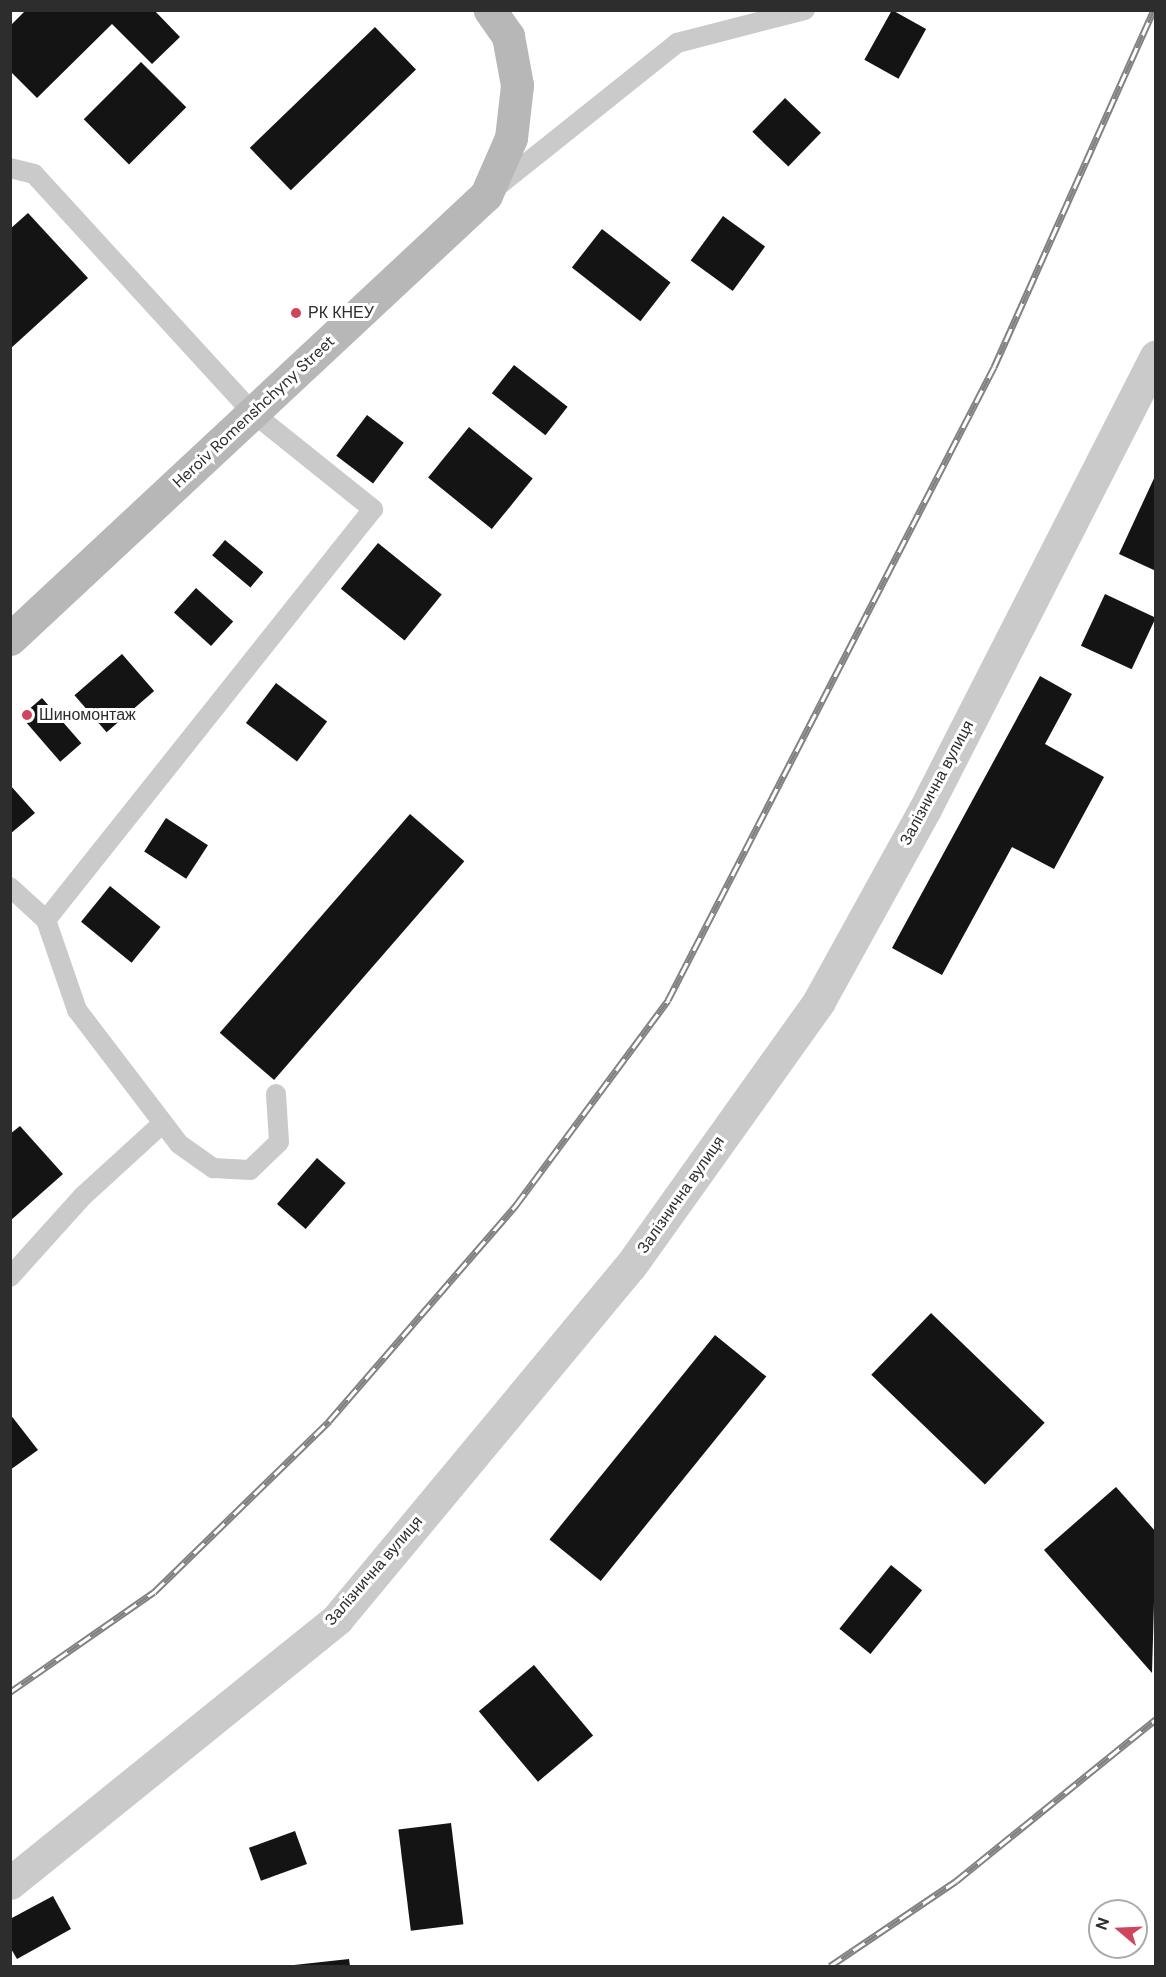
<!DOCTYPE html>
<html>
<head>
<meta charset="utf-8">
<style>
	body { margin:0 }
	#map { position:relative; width:1166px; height:1977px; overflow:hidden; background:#fff; font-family:"DM Sans",sans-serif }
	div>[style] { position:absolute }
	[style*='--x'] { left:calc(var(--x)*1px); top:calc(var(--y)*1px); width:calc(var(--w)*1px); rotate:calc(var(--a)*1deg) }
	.building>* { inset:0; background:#141414; transform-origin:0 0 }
	.lane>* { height:20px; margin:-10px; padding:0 10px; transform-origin:10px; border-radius:10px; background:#cacaca }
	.street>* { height:33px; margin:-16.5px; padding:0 16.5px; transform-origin:16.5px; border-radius:16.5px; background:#cacaca }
	.secondary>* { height:33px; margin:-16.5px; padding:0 16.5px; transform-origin:16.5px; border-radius:16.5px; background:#b7b7b7 }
	.rail>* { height:7px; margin-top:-3.5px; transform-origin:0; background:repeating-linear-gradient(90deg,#fff 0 14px,#828282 0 28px); box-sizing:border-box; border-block:2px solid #828282 }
	.dots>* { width:16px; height:16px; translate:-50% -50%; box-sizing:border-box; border:3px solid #fff; border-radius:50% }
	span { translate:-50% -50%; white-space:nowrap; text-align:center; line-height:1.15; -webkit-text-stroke:6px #fff; paint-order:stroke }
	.poi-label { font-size:16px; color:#2d2d2d }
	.left { translate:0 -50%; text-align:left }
	.street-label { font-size:16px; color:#2d2d2d }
	.frame { position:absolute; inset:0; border:12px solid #2d2d2d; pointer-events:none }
	.north { position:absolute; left:1088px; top:1899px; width:60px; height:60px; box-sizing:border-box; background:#fff; border:2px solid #ababab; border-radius:50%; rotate:289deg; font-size:16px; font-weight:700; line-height:24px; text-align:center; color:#2d2d2d }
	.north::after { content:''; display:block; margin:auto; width:21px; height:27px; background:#cf455e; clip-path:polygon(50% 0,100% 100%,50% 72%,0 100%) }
</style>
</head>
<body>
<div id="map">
	<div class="building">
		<div style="clip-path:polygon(26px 10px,154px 10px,180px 37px,152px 64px,112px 24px,37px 98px,10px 71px,10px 26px)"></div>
		<div style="left:892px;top:10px;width:39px;height:57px;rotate:29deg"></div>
		<div style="left:375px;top:27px;width:59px;height:174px;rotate:46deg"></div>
		<div style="left:141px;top:62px;width:64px;height:81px;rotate:45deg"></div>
		<div style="left:785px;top:98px;width:50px;height:47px;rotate:44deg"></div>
		<div style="clip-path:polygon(28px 213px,88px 278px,10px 349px,10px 229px)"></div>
		<div style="left:723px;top:216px;width:52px;height:55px;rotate:36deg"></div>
		<div style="left:602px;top:229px;width:87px;height:49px;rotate:38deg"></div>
		<div style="left:514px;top:365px;width:68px;height:36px;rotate:38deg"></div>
		<div style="left:367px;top:415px;width:46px;height:51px;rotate:37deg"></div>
		<div style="left:469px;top:427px;width:82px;height:65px;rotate:39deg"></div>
		<div style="clip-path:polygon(1156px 474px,1156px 571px,1119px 554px)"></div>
		<div style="left:225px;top:540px;width:50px;height:20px;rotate:40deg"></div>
		<div style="left:378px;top:543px;width:82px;height:59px;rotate:39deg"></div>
		<div style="left:196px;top:588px;width:50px;height:33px;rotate:42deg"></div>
		<div style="left:1105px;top:594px;width:56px;height:57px;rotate:25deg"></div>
		<div style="left:122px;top:654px;width:49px;height:63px;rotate:49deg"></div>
		<div style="clip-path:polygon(1040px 676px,1072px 694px,1045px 744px,1104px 777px,1054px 869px,1012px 847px,942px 975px,892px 948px)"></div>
		<div style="left:276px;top:683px;width:64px;height:50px;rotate:37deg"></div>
		<div style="left:42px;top:698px;width:60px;height:28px;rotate:49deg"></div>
		<div style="clip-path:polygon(10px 785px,35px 813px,10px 834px)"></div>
		<div style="left:410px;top:814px;width:72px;height:290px;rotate:41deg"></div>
		<div style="left:166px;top:818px;width:50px;height:40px;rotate:33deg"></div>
		<div style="left:110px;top:886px;width:65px;height:46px;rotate:39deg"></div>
		<div style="clip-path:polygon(20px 1126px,63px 1174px,10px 1221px,10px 1134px)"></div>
		<div style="left:317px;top:1158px;width:38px;height:61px;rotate:41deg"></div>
		<div style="left:931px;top:1313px;width:158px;height:86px;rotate:44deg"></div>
		<div style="left:715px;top:1335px;width:66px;height:263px;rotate:39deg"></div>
		<div style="clip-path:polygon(10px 1414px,38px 1450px,10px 1470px)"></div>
		<div style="clip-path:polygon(1116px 1487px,1156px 1532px,1152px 1673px,1044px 1550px)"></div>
		<div style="left:891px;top:1565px;width:40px;height:82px;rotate:39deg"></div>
		<div style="left:534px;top:1665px;width:92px;height:72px;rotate:50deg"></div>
		<div style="left:451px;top:1823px;width:102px;height:53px;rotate:83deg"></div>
		<div style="left:295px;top:1831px;width:35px;height:49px;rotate:70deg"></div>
		<div style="clip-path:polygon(53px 1896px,71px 1929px,17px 1959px,10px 1947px,10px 1919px)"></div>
		<div style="clip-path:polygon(349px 1959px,350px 1966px,294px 1966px,294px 1965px)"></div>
	</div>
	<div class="lane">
		<div style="--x:10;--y:168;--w:25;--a:14"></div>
		<div style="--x:34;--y:174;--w:324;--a:47.5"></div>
		<div style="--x:253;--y:413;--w:154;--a:38.7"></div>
		<div style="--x:373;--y:509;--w:525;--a:128.51"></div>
		<div style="--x:493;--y:190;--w:236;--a:-38.6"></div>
		<div style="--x:677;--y:43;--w:132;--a:-14.5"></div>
		<div style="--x:10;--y:887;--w:49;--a:42.5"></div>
		<div style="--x:46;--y:920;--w:95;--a:71"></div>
		<div style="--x:77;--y:1010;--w:168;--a:52.7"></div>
		<div style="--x:179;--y:1144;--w:42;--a:35.2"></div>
		<div style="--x:213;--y:1168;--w:37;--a:3"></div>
		<div style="--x:250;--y:1170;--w:40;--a:-44"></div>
		<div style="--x:279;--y:1142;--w:48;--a:-93.6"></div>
		<div style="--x:10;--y:1277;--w:109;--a:-48"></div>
		<div style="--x:83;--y:1196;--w:108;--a:-42.4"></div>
	</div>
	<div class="street">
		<div style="--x:10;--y:1883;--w:420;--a:-38.9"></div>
		<div style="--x:337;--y:1619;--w:460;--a:-50.3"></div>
		<div style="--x:631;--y:1265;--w:324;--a:-54.5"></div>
		<div style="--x:819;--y:1001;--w:219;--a:-61.1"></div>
		<div style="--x:925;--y:809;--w:508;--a:-62.98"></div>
	</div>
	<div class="secondary">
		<div style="--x:10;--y:639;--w:651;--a:-43.01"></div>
		<div style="--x:486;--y:195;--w:62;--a:-66.3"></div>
		<div style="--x:511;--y:138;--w:53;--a:-83.5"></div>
		<div style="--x:517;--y:85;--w:50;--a:-100.4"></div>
		<div style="--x:508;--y:36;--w:32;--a:-125"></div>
	</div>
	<div class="rail">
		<div style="--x:10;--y:1692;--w:175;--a:-34.8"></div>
		<div style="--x:154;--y:1592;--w:245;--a:-44.3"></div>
		<div style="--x:329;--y:1421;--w:286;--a:-49.1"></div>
		<div style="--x:516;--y:1205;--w:255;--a:-53.4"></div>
		<div style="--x:668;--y:1000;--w:712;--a:-62.75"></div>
		<div style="--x:994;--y:367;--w:391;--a:-65.9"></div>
		<div style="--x:830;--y:1966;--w:152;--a:-34"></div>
		<div style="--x:956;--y:1881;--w:257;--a:-39"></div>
	</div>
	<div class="dots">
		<div style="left:296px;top:313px;background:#cf455e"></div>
		<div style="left:27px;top:715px;background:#cf455e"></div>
	</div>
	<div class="poi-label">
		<span class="left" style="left:308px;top:313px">РК КНЕУ</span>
		<span class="left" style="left:39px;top:715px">Шиномонтаж</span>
	</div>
	<div class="street-label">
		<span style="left:254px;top:412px;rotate:-43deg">Heroiv Romenshchyny Street</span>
		<span style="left:937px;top:783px;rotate:-62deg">Залізнична вулиця</span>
		<span style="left:681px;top:1195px;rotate:-55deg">Залізнична вулиця</span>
		<span style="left:374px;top:1571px;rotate:-49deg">Залізнична вулиця</span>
	</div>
	<div class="frame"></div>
	<div class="north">N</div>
</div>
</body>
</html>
